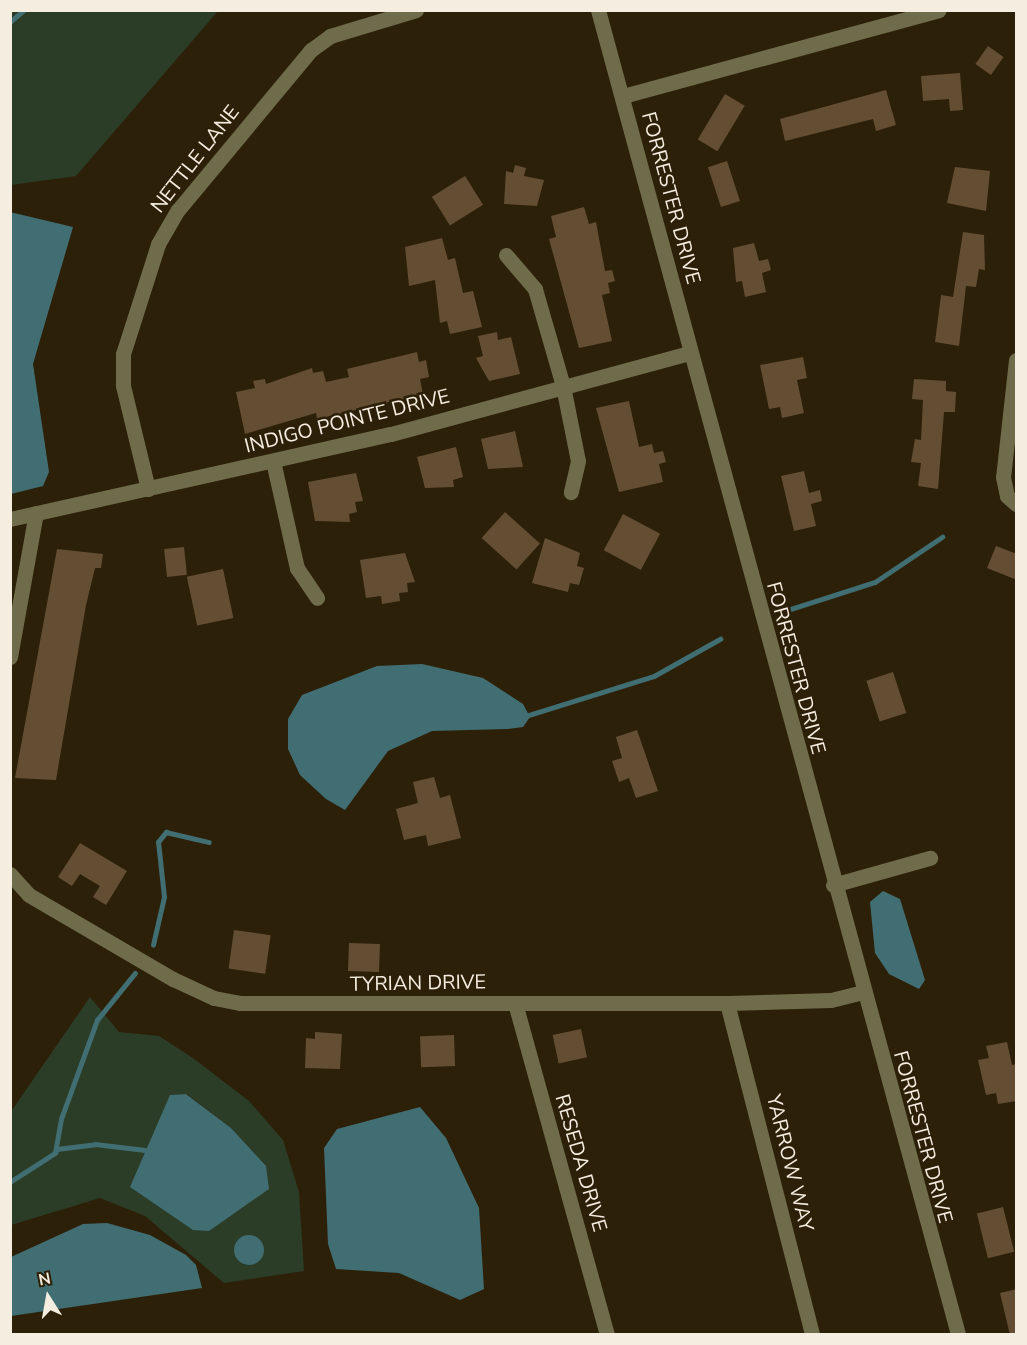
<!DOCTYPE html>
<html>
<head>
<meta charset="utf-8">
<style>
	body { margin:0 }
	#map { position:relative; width:1027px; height:1345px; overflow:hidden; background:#2d2009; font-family:"Nunito Sans",sans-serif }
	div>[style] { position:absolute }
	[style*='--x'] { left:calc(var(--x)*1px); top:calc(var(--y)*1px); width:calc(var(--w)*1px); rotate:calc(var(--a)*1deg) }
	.green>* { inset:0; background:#2b3c27 }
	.water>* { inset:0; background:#416e72 }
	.round { border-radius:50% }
	.stream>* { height:4.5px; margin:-2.25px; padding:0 2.25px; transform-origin:2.25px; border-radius:2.25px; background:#416e72 }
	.building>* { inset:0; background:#634e33; transform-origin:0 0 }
	.minor>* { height:15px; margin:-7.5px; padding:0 7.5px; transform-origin:7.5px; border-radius:7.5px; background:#6e6c4a }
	span { translate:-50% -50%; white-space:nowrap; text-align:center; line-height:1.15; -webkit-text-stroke:5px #2d2009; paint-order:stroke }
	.street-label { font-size:20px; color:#f5eddf }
	.frame { position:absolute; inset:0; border:12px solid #f5eddf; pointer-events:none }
	.north { position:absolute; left:18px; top:1267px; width:60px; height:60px; -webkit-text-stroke:4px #2d2009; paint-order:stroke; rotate:349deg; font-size:16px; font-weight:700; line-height:24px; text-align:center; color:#f5eddf }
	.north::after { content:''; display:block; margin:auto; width:21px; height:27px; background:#f5eddf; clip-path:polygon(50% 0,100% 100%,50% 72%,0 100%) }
</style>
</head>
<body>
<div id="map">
	<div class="green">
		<div style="clip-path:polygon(10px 11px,11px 10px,218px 11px,76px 176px,11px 185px)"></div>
		<div style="clip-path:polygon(evenodd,90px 997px,119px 1032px,159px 1036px,193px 1058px,249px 1101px,283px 1140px,299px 1192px,304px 1271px,224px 1283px,145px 1216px,100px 1198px,11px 1225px,10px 1113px,90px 997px,187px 1094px,231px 1128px,269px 1189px,238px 1208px,170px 1095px,187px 1094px)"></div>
	</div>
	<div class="water">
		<div style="clip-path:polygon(10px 212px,73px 227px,33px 364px,49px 472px,43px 486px,11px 494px)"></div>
		<div style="clip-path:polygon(422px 664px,483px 678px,523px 704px,530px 717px,523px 727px,507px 729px,432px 731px,388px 751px,345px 810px,326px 799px,300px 775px,288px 749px,288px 719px,302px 695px,377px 666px)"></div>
		<div style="clip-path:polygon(883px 891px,900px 899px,925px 980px,919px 989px,889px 974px,875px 953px,870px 902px)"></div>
		<div style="clip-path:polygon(186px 1094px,231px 1128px,266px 1166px,269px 1189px,209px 1231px,193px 1230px,130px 1187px,170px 1095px)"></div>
		<div style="clip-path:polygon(420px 1107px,446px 1138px,479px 1208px,484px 1289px,460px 1300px,399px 1273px,336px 1269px,328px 1244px,324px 1148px,337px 1129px)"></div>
		<div style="clip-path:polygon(107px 1223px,150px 1235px,186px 1255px,196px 1265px,202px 1288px,11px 1316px,11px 1257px,83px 1224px)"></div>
		<div class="round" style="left:234px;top:1235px;width:30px;height:30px"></div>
	</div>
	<div class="stream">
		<div style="--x:10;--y:22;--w:18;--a:-41"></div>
		<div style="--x:791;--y:609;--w:88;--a:-17.8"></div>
		<div style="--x:875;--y:582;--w:81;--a:-33.9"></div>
		<div style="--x:526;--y:716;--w:134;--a:-17.4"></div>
		<div style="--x:654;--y:676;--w:76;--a:-29.3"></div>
		<div style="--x:153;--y:945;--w:49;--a:-77.1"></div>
		<div style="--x:164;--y:897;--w:55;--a:-96.2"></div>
		<div style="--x:158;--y:842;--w:13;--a:-51"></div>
		<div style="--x:166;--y:832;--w:44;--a:13.1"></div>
		<div style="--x:57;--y:1149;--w:38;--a:-7"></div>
		<div style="--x:95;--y:1144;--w:50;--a:6.8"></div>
		<div style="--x:10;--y:1182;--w:54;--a:-32.8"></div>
		<div style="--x:55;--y:1153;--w:35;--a:-80"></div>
		<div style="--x:61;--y:1119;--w:105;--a:-70"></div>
		<div style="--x:97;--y:1020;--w:60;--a:-51"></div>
	</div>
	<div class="building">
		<div style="left:988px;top:46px;width:19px;height:22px;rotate:35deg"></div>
		<div style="clip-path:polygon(960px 73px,963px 110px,950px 111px,949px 99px,923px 101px,921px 76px)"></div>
		<div style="clip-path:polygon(886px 90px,896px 125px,876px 131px,873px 119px,785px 141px,780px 119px)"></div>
		<div style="left:725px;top:94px;width:23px;height:53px;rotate:31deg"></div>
		<div style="left:727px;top:161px;width:42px;height:20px;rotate:72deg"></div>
		<div style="clip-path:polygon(515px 165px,526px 168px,524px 176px,544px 180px,537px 206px,504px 204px,506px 171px,513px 173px)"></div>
		<div style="clip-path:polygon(955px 167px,990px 171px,986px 211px,947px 203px)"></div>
		<div style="left:465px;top:176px;width:34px;height:39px;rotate:58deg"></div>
		<div style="clip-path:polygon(584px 207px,589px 224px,596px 222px,605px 271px,612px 270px,615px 281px,608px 283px,610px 293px,602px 295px,612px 341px,579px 348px,549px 239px,556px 237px,551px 216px)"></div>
		<div style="clip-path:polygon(963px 232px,984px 235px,985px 270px,979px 269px,976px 287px,966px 286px,959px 346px,935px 342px,941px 295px,953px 297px)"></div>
		<div style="clip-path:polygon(442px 238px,448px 260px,455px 258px,463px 293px,473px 291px,482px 327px,450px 334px,447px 321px,440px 323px,435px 280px,409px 286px,405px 247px)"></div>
		<div style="clip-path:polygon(754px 243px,759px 261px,768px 259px,771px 270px,762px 273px,766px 292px,745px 297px,742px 281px,736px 282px,733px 248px)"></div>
		<div style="clip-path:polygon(497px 332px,498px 340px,511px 337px,520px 374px,489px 381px,476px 358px,483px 356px,478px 336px)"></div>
		<div style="clip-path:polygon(417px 352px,419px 362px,426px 360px,429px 377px,420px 379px,423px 394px,317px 419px,316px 413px,245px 434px,236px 392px,255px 388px,253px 381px,265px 379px,266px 384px,312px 368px,313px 373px,323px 371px,326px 382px,349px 377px,347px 369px)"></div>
		<div style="clip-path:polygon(803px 357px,807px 378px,797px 380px,804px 413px,782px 418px,780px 407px,769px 409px,760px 365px)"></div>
		<div style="clip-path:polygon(914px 379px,946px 381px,946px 391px,956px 392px,955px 412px,944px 412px,938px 489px,918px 486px,921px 463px,911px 462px,915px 439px,921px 440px,923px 400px,912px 399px)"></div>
		<div style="clip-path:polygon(629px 401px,639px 447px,652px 444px,654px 453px,663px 451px,666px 462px,659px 464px,663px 482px,619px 492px,596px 408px)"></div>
		<div style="clip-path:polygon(515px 431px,523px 467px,488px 469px,481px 439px)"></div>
		<div style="clip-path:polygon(456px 447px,463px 477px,453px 480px,454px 487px,425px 488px,417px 457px)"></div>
		<div style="clip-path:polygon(804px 471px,809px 493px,820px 490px,822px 501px,811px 504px,816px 526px,794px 531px,781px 476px)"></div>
		<div style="clip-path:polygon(356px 473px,363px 501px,355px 502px,357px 512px,349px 514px,350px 522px,315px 521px,308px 482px)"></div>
		<div style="left:505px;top:512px;width:47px;height:35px;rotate:42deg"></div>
		<div style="left:623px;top:514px;width:42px;height:41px;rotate:28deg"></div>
		<div style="clip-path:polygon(545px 538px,580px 553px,577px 566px,584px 568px,579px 585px,570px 583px,568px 592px,532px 583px)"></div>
		<div style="clip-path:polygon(996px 546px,1017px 554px,1017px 580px,987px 568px)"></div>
		<div style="left:184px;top:547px;width:28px;height:20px;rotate:84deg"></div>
		<div style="clip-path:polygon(57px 549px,103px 554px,101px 568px,95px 568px,86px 605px,56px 780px,15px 778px)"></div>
		<div style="clip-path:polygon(405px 553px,415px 582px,407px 583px,408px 592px,399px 593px,400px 601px,382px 604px,381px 596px,366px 598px,360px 560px)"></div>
		<div style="left:223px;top:569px;width:50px;height:37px;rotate:78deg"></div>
		<div style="left:893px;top:672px;width:43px;height:28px;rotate:72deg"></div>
		<div style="clip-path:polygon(637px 730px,658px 791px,636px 798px,629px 778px,619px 782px,612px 761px,622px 758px,616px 737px)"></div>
		<div style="clip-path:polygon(434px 777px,440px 798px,450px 795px,461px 838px,428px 846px,426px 835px,404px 840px,396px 809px,418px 803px,413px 782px)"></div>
		<div style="clip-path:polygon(80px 843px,127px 871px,106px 905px,93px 897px,100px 886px,80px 874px,72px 886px,58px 877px)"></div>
		<div style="left:234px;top:930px;width:37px;height:39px;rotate:8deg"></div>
		<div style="left:349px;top:943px;width:31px;height:28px;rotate:2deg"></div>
		<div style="left:581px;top:1029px;width:29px;height:29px;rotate:78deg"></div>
		<div style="clip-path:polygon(315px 1032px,342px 1034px,340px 1069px,305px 1068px,306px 1038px,315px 1039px)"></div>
		<div style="left:454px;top:1035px;width:31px;height:34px;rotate:88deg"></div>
		<div style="clip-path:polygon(1007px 1042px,1012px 1065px,1017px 1064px,1017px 1101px,998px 1104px,996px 1093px,986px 1095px,978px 1060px,989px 1058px,986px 1046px)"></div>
		<div style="left:1003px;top:1207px;width:46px;height:27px;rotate:76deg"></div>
		<div style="clip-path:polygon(1017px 1289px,1017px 1335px,1010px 1335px,1000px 1293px)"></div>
	</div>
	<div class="minor">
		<div style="--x:598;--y:10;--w:1372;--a:74.79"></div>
		<div style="--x:623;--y:96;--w:327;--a:-15.2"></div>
		<div style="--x:506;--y:255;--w:45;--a:49.5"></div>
		<div style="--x:535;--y:289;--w:101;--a:73.9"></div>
		<div style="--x:563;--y:386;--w:76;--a:78.7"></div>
		<div style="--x:578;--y:461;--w:32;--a:103"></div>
		<div style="--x:1016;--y:360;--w:118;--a:96.3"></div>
		<div style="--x:1003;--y:477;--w:19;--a:78"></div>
		<div style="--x:1007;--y:496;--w:12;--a:42"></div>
		<div style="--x:273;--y:461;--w:110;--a:77.4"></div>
		<div style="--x:297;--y:568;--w:36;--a:56"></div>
		<div style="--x:148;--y:489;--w:106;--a:-103.6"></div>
		<div style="--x:123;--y:386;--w:32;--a:-90"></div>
		<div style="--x:123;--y:354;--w:115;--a:-72.3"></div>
		<div style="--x:158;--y:244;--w:39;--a:-60"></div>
		<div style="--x:178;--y:210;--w:208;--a:-50.3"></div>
		<div style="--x:311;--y:50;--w:24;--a:-36"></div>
		<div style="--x:330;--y:36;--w:90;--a:-16.8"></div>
		<div style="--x:10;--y:519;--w:390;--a:-12.6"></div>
		<div style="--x:391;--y:434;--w:310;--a:-15.2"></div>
		<div style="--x:10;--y:657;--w:146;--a:-79.8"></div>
		<div style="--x:10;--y:874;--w:28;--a:48"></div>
		<div style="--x:29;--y:895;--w:167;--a:30.3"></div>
		<div style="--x:173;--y:979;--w:45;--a:24.9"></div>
		<div style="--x:214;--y:998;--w:26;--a:11"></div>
		<div style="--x:240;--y:1003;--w:487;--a:0"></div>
		<div style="--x:727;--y:1003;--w:104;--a:-1.7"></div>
		<div style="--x:831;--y:1000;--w:32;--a:-14"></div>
		<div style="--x:833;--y:885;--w:101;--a:-15.6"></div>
		<div style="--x:515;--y:1003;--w:344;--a:74.5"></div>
		<div style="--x:727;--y:1003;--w:342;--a:75.6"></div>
	</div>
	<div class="street-label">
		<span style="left:195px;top:159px;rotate:-52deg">NETTLE LANE</span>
		<span style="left:671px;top:198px;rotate:75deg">FORRESTER DRIVE</span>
		<span style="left:347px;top:421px;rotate:-14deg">INDIGO POINTE DRIVE</span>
		<span style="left:796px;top:668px;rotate:75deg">FORRESTER DRIVE</span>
		<span style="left:418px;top:983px;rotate:-1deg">TYRIAN DRIVE</span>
		<span style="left:923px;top:1137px;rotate:75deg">FORRESTER DRIVE</span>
		<span style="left:581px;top:1163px;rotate:74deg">RESEDA DRIVE</span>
		<span style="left:790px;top:1163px;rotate:76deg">YARROW WAY</span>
	</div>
	<div class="frame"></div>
	<div class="north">N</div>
</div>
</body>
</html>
